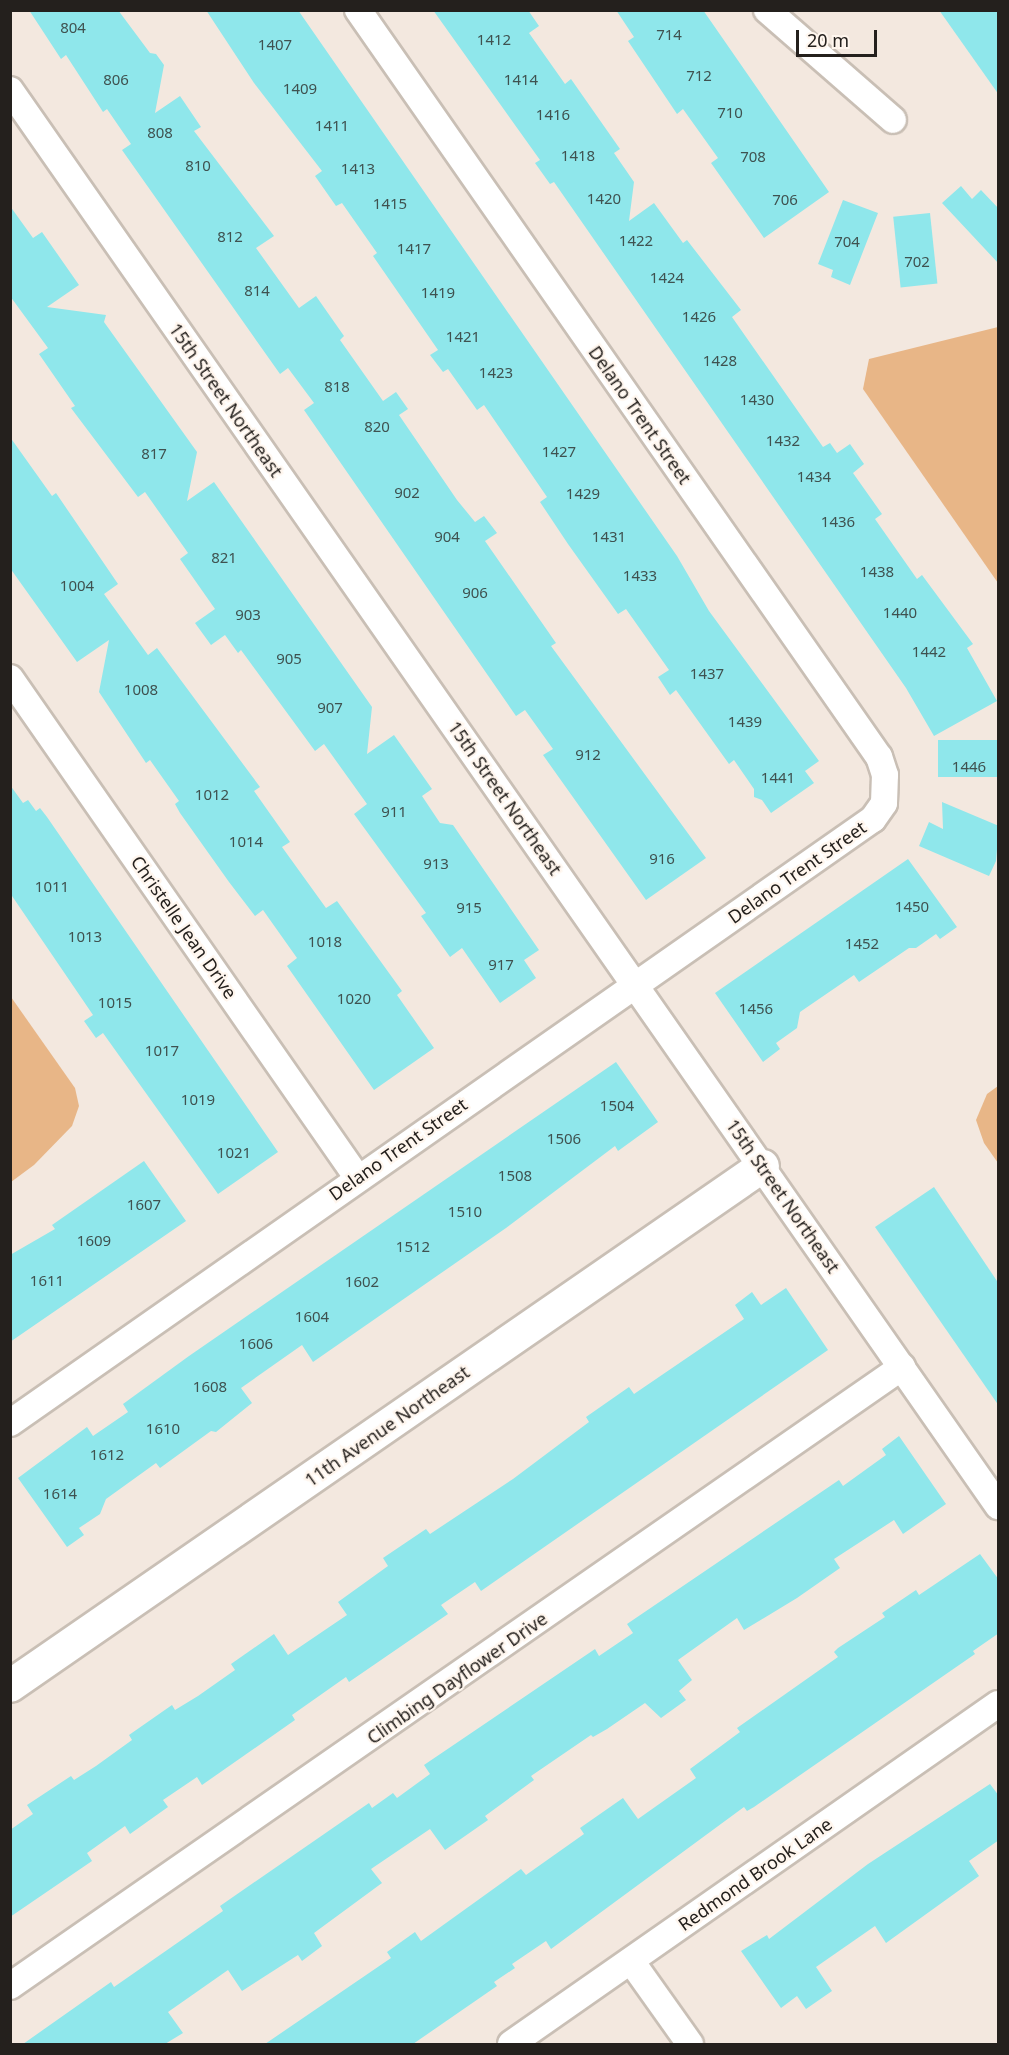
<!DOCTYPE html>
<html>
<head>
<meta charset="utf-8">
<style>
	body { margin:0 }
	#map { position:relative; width:1009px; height:2055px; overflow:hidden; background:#f3e8df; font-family:"Noto Sans",sans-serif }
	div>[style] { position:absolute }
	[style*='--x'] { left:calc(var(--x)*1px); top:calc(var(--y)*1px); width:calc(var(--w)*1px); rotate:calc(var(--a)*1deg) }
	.water>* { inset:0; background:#e8b687 }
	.building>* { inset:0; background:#8fe7eb; transform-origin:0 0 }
	.roads { filter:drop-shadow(2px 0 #c9bfb5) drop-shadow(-2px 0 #c9bfb5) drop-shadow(0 2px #c9bfb5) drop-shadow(0 -2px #c9bfb5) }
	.minor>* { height:26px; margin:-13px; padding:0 13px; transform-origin:13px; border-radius:13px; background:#fff }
	.tertiary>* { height:32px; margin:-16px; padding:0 16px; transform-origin:16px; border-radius:16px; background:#fff }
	span { translate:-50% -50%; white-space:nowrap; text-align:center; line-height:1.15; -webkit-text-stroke:4.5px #fff6ee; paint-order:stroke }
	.number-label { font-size:15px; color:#3f5250 }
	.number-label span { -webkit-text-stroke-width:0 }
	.street-label { font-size:18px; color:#24201d }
	.frame { position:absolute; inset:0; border:12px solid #24201d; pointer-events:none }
	.scale { position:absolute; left:796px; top:30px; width:81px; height:27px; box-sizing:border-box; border:3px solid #24201d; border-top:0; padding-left:8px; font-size:18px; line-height:21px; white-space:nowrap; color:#24201d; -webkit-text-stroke:4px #fff6ee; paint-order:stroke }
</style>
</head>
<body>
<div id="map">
	<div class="water">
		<div style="clip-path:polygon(998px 327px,998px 583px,863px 389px,869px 359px)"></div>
		<div style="clip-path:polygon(11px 997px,75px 1088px,79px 1106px,72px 1126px,34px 1165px,11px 1182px)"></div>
		<div style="clip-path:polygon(998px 1086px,998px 1163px,984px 1143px,976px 1120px,987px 1094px)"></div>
	</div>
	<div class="building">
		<div style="clip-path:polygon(29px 10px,118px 10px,150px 53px,156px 54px,164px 65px,155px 113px,180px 96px,201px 127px,194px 131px,274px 236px,256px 248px,299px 308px,316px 296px,344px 336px,340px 340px,383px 401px,396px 392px,408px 409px,399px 415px,457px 500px,475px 522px,484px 516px,497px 533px,485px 541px,556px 643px,551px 646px,706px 858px,646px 900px,543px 755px,553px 749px,525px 710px,516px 716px,304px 410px,314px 403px,288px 368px,280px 374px,122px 150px,131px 144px,107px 109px,103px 112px,66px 55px,61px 59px)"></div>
		<div style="clip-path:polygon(206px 10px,298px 10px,677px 556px,709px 611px,819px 761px,805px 771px,814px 783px,771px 813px,762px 800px,754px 797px,754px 789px,734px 760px,729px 764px,676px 690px,670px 695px,658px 677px,669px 670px,626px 609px,618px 614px,568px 544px,540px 502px,547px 497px,484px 405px,477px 410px,448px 369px,443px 372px,430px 355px,438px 350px,373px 256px,377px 253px,342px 203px,336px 206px,315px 176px,322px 171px,254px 83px)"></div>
		<div style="clip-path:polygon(433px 10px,528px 10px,539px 26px,529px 33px,565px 84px,571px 79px,620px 149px,614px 153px,634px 182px,629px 221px,654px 203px,683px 243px,687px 240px,741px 310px,732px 317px,823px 447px,830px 443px,837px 453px,850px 444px,864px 464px,853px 473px,882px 514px,875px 519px,917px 579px,922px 575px,973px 644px,967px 648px,997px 701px,934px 736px,906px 688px,554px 182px,550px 184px,535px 163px,540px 160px)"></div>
		<div style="clip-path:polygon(616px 10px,703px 10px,829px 192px,764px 238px,711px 163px,718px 158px,683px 109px,677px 114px,628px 41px,634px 37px)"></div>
		<div style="clip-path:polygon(939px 10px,999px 10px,999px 95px)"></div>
		<div style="clip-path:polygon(961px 186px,972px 199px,981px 190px,999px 209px,999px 264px,942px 203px)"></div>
		<div style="clip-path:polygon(843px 200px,878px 213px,850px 285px,831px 277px,833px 270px,818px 264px)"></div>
		<div style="clip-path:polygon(10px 206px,33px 238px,42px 232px,79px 285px,47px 307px,106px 315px,104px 322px,197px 452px,187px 501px,214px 482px,372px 707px,367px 754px,394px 735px,432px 789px,422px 796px,440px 823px,453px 825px,539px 950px,524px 960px,536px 978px,500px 1003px,462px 948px,450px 957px,421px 916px,426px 913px,354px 814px,367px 804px,324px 744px,315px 751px,241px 650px,238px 653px,225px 635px,211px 645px,195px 623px,215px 609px,180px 559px,188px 553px,145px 492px,138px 497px,71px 408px,75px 406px,39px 354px,48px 348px,10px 296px)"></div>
		<div style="left:930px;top:213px;width:71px;height:37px;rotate:84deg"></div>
		<div style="clip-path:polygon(10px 437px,52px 496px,56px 493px,118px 584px,104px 594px,148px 655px,157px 648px,260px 787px,254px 791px,290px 842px,282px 847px,326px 908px,337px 901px,402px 991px,397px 995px,434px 1048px,374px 1090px,287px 966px,297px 958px,263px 910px,255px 916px,229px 882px,180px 813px,175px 804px,179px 801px,150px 760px,146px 763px,99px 692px,109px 640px,77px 662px,10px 568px)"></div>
		<div style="left:999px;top:740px;width:37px;height:61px;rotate:90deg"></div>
		<div style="clip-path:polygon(10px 785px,23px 803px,28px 800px,36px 811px,40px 808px,47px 817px,278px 1152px,218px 1194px,103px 1033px,96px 1038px,84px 1021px,93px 1015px,10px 893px)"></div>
		<div style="clip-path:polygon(942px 802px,999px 826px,996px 861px,989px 876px,919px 846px,929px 822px,943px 829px)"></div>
		<div style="clip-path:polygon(908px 859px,957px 927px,940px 939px,936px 934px,916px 948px,909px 948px,859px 982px,854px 975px,800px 1012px,797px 1028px,776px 1043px,780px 1049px,763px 1062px,715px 993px)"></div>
		<div style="clip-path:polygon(616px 1062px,658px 1122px,618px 1151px,615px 1146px,506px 1228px,313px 1362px,302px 1345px,241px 1388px,252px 1403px,216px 1432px,211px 1431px,160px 1468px,156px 1463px,106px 1499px,100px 1514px,79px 1528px,84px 1535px,67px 1547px,18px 1478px,87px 1427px,93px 1436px,128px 1412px,123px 1404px,189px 1356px)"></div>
		<div style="clip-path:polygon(144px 1161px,186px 1221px,10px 1342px,10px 1255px,55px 1229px,52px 1225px)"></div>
		<div style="clip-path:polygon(934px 1187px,999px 1284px,999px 1406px,875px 1227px)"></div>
		<div style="clip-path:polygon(786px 1288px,828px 1350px,481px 1591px,475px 1582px,441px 1605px,448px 1614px,349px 1682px,346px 1677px,292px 1715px,295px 1720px,202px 1785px,197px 1777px,163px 1800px,168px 1807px,130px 1834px,125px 1826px,87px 1853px,92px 1861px,10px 1917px,10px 1830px,33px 1814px,27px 1805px,71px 1776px,74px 1780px,96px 1766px,132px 1740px,129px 1735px,172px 1705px,175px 1710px,198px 1696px,235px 1670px,231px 1664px,274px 1634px,288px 1655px,347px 1615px,338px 1602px,388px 1566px,383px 1558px,426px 1529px,430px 1534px,513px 1479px,589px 1422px,586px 1417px,629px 1387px,634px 1394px,744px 1319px,735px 1305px,752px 1292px,761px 1305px)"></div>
		<div style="clip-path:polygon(899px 1436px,946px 1504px,903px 1534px,894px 1520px,834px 1559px,840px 1568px,797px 1598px,744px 1630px,737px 1618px,678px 1660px,692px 1680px,679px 1691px,686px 1700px,661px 1718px,645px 1703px,607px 1729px,593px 1737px,591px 1735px,531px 1776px,534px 1780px,485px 1816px,488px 1820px,445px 1850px,430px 1829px,371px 1869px,382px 1883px,314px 1933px,322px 1946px,302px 1961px,298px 1955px,242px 1991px,228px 1970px,168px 2012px,183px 2033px,165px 2044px,23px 2044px,111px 1982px,114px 1987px,170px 1948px,223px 1911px,220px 1906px,369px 1803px,372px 1808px,393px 1793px,397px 1798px,430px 1774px,424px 1765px,595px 1649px,599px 1656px,633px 1633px,627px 1624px,839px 1480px,843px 1486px,886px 1455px,882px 1449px)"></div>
		<div style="clip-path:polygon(980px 1554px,999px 1580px,999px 1633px,973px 1651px,975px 1654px,754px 1807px,747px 1811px,744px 1807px,551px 1949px,546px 1941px,512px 1964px,515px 1968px,494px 1982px,497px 1986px,413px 2044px,265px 2044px,391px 1958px,387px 1952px,415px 1932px,421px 1941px,521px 1869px,526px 1875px,584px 1834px,580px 1828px,623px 1798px,638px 1819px,696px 1778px,690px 1769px,740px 1732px,737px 1728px,838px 1657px,834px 1652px,838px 1648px,885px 1617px,882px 1613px,916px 1590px,919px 1595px)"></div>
		<div style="clip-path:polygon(990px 1784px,999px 1796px,999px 1840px,969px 1861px,979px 1876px,886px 1943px,875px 1926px,816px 1967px,832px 1991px,806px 2009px,797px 1996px,781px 2008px,741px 1951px,767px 1935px,769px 1939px,868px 1864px)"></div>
	</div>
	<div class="roads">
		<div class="minor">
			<div style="--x:767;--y:10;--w:167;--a:41.1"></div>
			<div style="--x:10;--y:90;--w:1727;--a:55.09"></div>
			<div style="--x:10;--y:678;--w:608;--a:55.19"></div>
			<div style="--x:10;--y:1423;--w:1053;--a:-34.99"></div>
			<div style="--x:873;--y:819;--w:19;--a:-55"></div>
			<div style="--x:884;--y:803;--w:28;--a:-88"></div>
			<div style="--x:885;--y:775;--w:19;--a:-108"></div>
			<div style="--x:879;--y:757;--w:911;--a:-124.89"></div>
			<div style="--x:631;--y:1961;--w:102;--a:54.6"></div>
			<div style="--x:10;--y:1986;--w:1086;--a:-34.76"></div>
			<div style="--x:511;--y:2044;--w:594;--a:-34.92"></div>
		</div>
		<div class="tertiary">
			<div style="--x:10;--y:1686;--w:915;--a:-34.63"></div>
		</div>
	</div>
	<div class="number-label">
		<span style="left:73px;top:28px">804</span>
		<span style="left:669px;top:35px">714</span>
		<span style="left:494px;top:40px">1412</span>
		<span style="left:275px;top:45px">1407</span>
		<span style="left:699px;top:76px">712</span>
		<span style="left:116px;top:80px">806</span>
		<span style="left:521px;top:80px">1414</span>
		<span style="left:300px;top:89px">1409</span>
		<span style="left:730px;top:113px">710</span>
		<span style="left:553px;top:115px">1416</span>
		<span style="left:332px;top:126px">1411</span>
		<span style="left:160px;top:133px">808</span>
		<span style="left:578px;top:156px">1418</span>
		<span style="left:753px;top:157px">708</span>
		<span style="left:198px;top:166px">810</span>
		<span style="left:358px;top:169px">1413</span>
		<span style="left:604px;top:199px">1420</span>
		<span style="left:785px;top:200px">706</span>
		<span style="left:390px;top:204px">1415</span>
		<span style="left:230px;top:237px">812</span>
		<span style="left:636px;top:241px">1422</span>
		<span style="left:847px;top:242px">704</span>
		<span style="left:414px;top:249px">1417</span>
		<span style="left:917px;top:262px">702</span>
		<span style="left:667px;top:278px">1424</span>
		<span style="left:257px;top:291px">814</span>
		<span style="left:438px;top:293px">1419</span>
		<span style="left:699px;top:317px">1426</span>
		<span style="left:463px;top:337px">1421</span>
		<span style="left:720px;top:361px">1428</span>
		<span style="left:496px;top:373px">1423</span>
		<span style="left:337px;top:387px">818</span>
		<span style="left:757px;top:400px">1430</span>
		<span style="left:377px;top:427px">820</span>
		<span style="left:783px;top:441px">1432</span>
		<span style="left:559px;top:452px">1427</span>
		<span style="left:154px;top:454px">817</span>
		<span style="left:814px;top:477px">1434</span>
		<span style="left:407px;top:493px">902</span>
		<span style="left:583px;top:494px">1429</span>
		<span style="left:838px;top:522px">1436</span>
		<span style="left:447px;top:537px">904</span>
		<span style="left:609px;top:537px">1431</span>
		<span style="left:224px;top:558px">821</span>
		<span style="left:877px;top:572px">1438</span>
		<span style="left:640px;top:576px">1433</span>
		<span style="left:77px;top:586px">1004</span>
		<span style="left:475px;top:593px">906</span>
		<span style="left:900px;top:613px">1440</span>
		<span style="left:248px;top:615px">903</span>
		<span style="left:929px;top:652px">1442</span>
		<span style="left:289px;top:659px">905</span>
		<span style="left:707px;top:674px">1437</span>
		<span style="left:141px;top:690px">1008</span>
		<span style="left:330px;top:708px">907</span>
		<span style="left:745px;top:722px">1439</span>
		<span style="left:588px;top:755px">912</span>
		<span style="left:969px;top:767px">1446</span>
		<span style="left:778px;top:778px">1441</span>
		<span style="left:212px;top:795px">1012</span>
		<span style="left:394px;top:812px">911</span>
		<span style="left:246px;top:842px">1014</span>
		<span style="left:662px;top:859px">916</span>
		<span style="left:436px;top:864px">913</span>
		<span style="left:52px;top:887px">1011</span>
		<span style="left:912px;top:907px">1450</span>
		<span style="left:469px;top:908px">915</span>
		<span style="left:85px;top:937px">1013</span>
		<span style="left:325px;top:942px">1018</span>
		<span style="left:862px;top:944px">1452</span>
		<span style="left:501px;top:965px">917</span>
		<span style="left:354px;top:999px">1020</span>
		<span style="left:115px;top:1003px">1015</span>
		<span style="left:756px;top:1009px">1456</span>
		<span style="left:162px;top:1051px">1017</span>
		<span style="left:198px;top:1100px">1019</span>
		<span style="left:617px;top:1106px">1504</span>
		<span style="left:564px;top:1139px">1506</span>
		<span style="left:234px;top:1153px">1021</span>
		<span style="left:515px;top:1176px">1508</span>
		<span style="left:144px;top:1205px">1607</span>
		<span style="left:465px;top:1212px">1510</span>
		<span style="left:94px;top:1241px">1609</span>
		<span style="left:413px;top:1247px">1512</span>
		<span style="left:47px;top:1281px">1611</span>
		<span style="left:362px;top:1282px">1602</span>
		<span style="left:312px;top:1317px">1604</span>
		<span style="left:256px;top:1344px">1606</span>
		<span style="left:210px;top:1387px">1608</span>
		<span style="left:163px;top:1429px">1610</span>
		<span style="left:107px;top:1455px">1612</span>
		<span style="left:60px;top:1494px">1614</span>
	</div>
	<div class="street-label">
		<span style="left:226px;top:400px;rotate:55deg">15th Street Northeast</span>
		<span style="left:640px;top:415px;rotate:55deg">Delano Trent Street</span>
		<span style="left:505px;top:798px;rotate:55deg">15th Street Northeast</span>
		<span style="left:797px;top:872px;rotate:-35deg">Delano Trent Street</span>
		<span style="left:184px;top:927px;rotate:55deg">Christelle Jean Drive</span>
		<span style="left:398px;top:1149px;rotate:-35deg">Delano Trent Street</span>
		<span style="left:783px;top:1196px;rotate:55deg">15th Street Northeast</span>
		<span style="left:387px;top:1426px;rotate:-35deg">11th Avenue Northeast</span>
		<span style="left:457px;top:1678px;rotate:-35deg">Climbing Dayflower Drive</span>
		<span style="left:755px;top:1874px;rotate:-35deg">Redmond Brook Lane</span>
	</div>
	<div class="frame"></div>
	<div class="scale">20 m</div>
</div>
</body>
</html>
